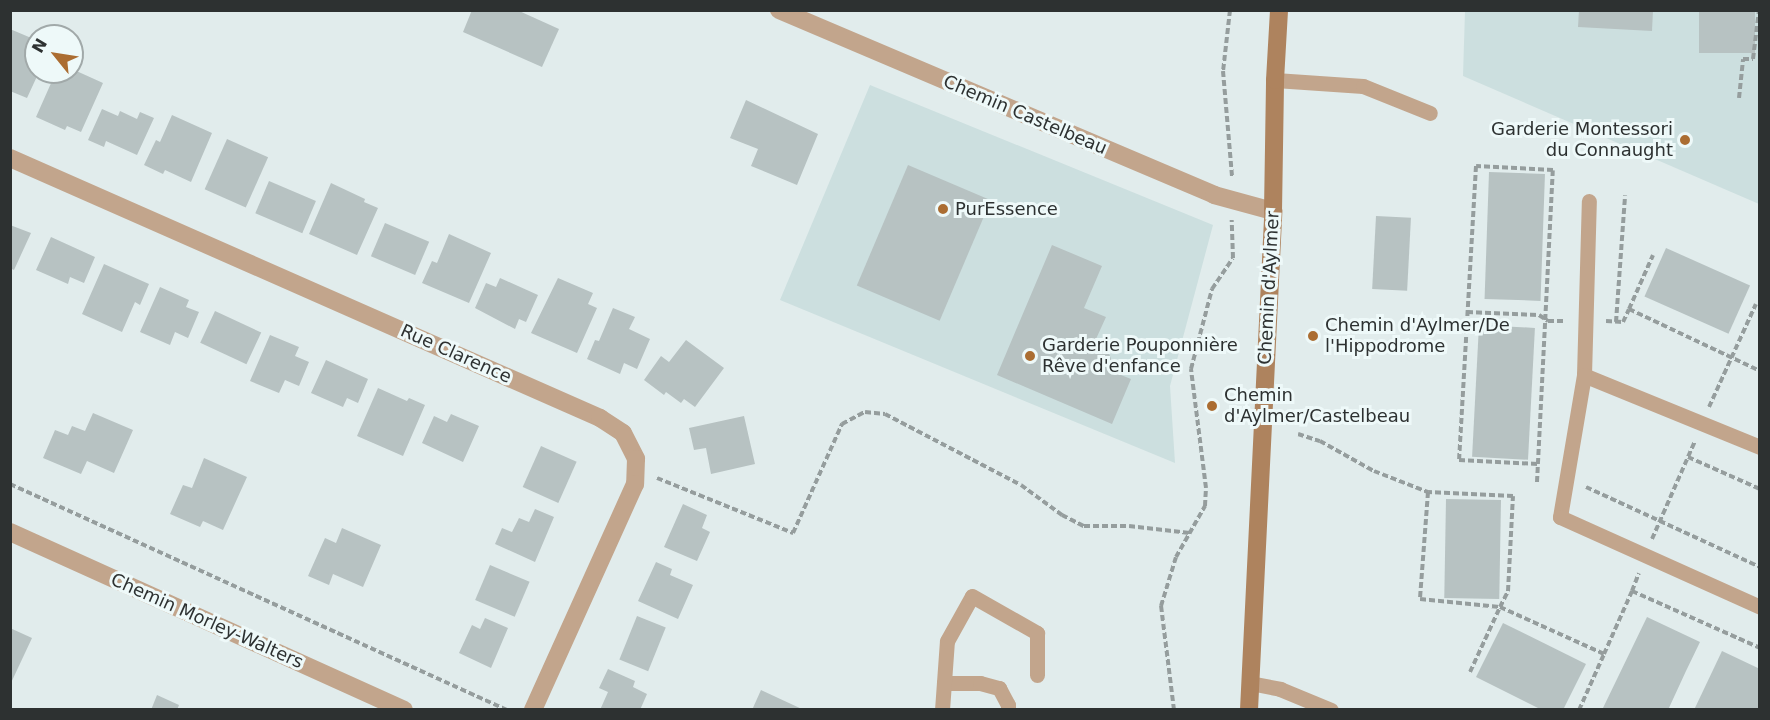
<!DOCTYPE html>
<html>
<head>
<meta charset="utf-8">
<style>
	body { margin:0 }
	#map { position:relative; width:1770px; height:720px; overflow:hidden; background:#e1ecec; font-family:"DejaVu Sans",sans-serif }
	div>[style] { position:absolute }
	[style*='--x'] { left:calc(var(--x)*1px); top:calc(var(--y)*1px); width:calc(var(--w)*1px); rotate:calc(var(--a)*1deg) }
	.built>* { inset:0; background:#ccdfdf }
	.building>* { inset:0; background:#b7c2c2; transform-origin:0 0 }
	.path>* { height:4px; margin-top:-2px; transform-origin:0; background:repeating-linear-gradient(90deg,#959d9d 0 6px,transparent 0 9px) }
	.service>* { height:15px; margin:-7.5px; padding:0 7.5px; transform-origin:7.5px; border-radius:7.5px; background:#c2a58c }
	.minor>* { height:18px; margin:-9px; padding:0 9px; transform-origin:9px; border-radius:9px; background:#c2a58c }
	.secondary>* { height:18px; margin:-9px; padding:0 9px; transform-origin:9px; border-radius:9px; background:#ae835e }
	.dots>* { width:16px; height:16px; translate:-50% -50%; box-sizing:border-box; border:3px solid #eef9f9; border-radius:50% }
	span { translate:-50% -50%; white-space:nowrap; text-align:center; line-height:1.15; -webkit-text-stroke:6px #eef9f9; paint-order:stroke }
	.street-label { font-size:18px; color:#2d3131 }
	.poi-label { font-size:18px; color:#2d3131 }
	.right { translate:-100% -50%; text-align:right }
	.left { translate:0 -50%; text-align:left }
	.frame { position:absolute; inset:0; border:12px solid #2d3131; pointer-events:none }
	.north { position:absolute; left:24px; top:24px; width:60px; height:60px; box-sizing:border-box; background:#eef9f9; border:2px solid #a1a9a9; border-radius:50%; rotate:300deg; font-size:16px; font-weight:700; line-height:24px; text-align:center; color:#2d3131 }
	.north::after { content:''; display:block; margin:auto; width:21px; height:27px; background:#ab6d32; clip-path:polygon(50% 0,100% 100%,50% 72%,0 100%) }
</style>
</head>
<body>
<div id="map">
	<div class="built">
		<div style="clip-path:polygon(1465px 11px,1759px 11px,1759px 204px,1463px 76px)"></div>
		<div style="clip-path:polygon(870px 85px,1213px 225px,1170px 386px,1175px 463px,780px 300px)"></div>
	</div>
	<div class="building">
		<div style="clip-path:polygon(472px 10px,517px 10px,559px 29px,542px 67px,463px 32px)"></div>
		<div style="clip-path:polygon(1579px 10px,1653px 10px,1652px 31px,1578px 27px)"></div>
		<div style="left:1699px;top:10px;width:56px;height:43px"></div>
		<div style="clip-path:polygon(10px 29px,36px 40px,36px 72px,39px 72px,27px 98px,10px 91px)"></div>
		<div style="clip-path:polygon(72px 69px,103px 83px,81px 132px,67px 126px,65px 130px,36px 117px,56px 72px,72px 72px)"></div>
		<div style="clip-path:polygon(746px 100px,818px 134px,797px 185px,751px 166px,758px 149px,730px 138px)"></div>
		<div style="clip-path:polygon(102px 109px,118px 116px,120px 111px,137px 119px,140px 112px,154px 118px,137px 155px,106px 141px,104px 147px,88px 140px)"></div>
		<div style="clip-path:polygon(172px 115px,212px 133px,191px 182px,165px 170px,163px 174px,144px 165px,156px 140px,160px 142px)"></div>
		<div style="left:227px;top:139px;width:45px;height:55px;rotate:24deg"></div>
		<div style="left:908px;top:165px;width:90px;height:131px;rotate:23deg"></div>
		<div style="left:1489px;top:172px;width:56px;height:127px;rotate:2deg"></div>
		<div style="left:269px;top:181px;width:51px;height:35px;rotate:23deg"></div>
		<div style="clip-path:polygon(331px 183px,365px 199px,364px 202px,378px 208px,357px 255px,309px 234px)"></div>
		<div style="left:1376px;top:216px;width:35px;height:73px;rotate:3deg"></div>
		<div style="left:385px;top:223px;width:48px;height:36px;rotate:23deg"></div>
		<div style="clip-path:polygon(10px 225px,31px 233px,14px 270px,10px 268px)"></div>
		<div style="clip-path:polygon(449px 234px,491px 253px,469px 303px,422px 283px,432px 261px,437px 263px)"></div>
		<div style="clip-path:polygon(51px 237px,95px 257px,84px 283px,70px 277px,68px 284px,36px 270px)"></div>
		<div style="clip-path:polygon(1052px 245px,1102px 266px,1084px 308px,1106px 317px,1096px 339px,1105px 343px,1113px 364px,1111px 371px,1131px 379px,1112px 424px,997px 375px)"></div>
		<div style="left:1666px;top:248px;width:92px;height:53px;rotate:24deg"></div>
		<div style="clip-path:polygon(104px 264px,149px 284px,140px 305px,135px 302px,122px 332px,82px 314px)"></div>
		<div style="clip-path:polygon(500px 278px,538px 295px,526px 322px,519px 319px,515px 329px,475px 308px,486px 283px,496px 287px)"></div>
		<div style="clip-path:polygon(558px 278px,593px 293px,588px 304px,597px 308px,577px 353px,531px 333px)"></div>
		<div style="clip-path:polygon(160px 287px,189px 300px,186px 307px,199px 312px,188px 338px,175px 332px,170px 345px,140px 332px)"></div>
		<div style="clip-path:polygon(613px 308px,635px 317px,629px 329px,650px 339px,637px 369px,624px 363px,620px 374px,587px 359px,595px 340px,599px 341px)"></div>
		<div style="left:215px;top:311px;width:51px;height:35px;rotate:25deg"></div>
		<div style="left:1479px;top:325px;width:56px;height:132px;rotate:3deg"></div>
		<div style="clip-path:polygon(270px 335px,299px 347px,295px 356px,309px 362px,299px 386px,285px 380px,279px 393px,250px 381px)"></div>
		<div style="clip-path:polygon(686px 340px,724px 368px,695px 407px,684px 399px,681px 403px,666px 392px,664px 395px,644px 380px,661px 356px,669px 362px)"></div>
		<div style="clip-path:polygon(326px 360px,368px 379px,358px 403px,347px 398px,343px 407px,311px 393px)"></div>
		<div style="clip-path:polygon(378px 388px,407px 401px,409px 398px,425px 405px,403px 456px,357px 436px)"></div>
		<div style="clip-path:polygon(93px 413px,133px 430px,114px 473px,87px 461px,81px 474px,43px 458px,55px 430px,68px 435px,72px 426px,85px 431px)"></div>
		<div style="clip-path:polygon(451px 414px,479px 426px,463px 462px,422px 443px,434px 416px,447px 422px)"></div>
		<div style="clip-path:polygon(744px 416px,755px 464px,711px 474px,706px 448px,694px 450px,689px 428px)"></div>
		<div style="left:541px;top:446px;width:39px;height:45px;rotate:24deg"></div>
		<div style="clip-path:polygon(204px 458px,247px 477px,223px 530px,203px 521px,200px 527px,170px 514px,183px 485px,192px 488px)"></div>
		<div style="left:1446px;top:499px;width:55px;height:99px;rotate:1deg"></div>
		<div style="clip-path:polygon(683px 504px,707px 515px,702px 528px,710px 532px,697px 561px,664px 547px)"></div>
		<div style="clip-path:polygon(535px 509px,554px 517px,535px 562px,495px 544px,502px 528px,512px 532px,519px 518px,529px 522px)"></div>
		<div style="clip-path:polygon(342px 528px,381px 545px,363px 587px,333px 574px,329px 585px,308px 576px,325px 538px,336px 543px)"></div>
		<div style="clip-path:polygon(656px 562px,672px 569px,670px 575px,693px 585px,678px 619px,638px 601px)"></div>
		<div style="left:490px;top:565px;width:43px;height:38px;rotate:23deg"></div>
		<div style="left:637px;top:616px;width:31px;height:47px;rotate:22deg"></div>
		<div style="clip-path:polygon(1647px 617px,1700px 642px,1686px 671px,1668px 710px,1602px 710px)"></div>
		<div style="clip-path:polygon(485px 618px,508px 628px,491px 668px,459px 653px,472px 625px,480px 629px)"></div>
		<div style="clip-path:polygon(1503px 623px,1586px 664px,1563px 710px,1542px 710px,1476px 677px)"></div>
		<div style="clip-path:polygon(10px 628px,32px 638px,10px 685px)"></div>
		<div style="clip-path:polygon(1722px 651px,1760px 669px,1758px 710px,1694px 710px)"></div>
		<div style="clip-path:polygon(608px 669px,635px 681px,633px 687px,647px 694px,640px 710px,600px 710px,608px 692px,599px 688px)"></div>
		<div style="clip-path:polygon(761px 690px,804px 710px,752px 710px)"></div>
		<div style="clip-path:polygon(157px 695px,179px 705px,177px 710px,151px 710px)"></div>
	</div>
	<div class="path">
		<div style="--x:1230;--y:10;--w:61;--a:96.5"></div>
		<div style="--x:1223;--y:71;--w:106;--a:85.1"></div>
		<div style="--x:1739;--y:98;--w:39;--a:-84"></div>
		<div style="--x:1743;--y:59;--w:10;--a:0"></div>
		<div style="--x:1753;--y:59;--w:49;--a:-83"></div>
		<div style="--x:1629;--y:309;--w:59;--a:-66"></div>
		<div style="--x:1467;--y:312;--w:72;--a:2.4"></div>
		<div style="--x:1539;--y:315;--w:11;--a:34"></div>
		<div style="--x:1548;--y:321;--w:18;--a:0"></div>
		<div style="--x:1606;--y:321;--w:17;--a:3"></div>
		<div style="--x:1623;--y:322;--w:14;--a:-65"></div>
		<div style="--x:1629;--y:309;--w:145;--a:25.3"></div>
		<div style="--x:1616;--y:322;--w:127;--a:-85.9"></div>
		<div style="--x:1709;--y:407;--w:113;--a:-65.5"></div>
		<div style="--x:1298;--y:434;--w:23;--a:18"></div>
		<div style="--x:1320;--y:441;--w:62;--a:29.1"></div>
		<div style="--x:1374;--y:471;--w:58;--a:21.3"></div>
		<div style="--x:1688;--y:457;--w:79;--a:24"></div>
		<div style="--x:657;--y:478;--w:147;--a:22"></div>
		<div style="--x:793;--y:533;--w:120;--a:-65.8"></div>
		<div style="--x:842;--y:424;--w:26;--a:-28"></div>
		<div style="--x:865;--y:412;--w:20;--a:6"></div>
		<div style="--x:885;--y:414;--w:153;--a:27.6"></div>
		<div style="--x:1021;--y:485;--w:51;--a:36.2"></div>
		<div style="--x:1062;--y:515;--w:25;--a:27"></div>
		<div style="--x:1084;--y:526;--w:45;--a:0"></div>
		<div style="--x:1129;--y:526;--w:61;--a:6.5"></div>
		<div style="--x:1537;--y:482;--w:312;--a:-87.1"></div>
		<div style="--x:1553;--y:170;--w:77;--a:-177"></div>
		<div style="--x:1476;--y:166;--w:294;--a:93.3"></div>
		<div style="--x:1459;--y:460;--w:79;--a:2.9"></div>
		<div style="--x:10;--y:484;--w:546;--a:24.45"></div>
		<div style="--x:1586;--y:487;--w:192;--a:24.7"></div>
		<div style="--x:1652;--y:539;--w:107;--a:-66.3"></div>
		<div style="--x:1632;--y:591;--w:19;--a:-69"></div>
		<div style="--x:1470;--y:672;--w:72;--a:-65.2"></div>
		<div style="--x:1500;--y:607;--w:18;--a:-63"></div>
		<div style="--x:1508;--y:591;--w:95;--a:-87"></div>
		<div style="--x:1513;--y:496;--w:85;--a:-177.3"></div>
		<div style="--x:1428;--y:492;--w:107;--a:94.3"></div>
		<div style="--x:1420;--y:599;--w:80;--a:5.7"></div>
		<div style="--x:1500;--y:607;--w:114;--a:24.3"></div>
		<div style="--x:1604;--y:654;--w:69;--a:-66"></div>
		<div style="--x:1632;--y:591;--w:140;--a:24"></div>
		<div style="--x:1174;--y:710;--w:105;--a:-97.1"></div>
		<div style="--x:1161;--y:606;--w:51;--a:-73"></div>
		<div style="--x:1176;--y:557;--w:59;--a:-60.4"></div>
		<div style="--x:1205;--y:506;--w:18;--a:-87"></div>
		<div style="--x:1206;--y:488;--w:120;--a:-97.2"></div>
		<div style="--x:1191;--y:369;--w:83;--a:-75.3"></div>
		<div style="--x:1212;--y:289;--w:37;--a:-56"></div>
		<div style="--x:1233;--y:258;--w:38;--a:-92"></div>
		<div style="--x:1579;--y:710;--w:61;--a:-65.9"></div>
	</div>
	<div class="service">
		<div style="--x:1275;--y:80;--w:88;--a:3.9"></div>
		<div style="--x:1363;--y:86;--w:72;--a:21.9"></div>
		<div style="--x:1584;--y:375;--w:174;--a:-88.4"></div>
		<div style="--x:1760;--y:447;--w:190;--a:-157.8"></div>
		<div style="--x:1584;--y:375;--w:144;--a:99.6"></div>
		<div style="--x:1560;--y:517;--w:219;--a:24.2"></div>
		<div style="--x:944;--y:683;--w:36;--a:0"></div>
		<div style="--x:980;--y:683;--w:20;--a:15"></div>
		<div style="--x:999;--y:688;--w:19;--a:62"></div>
		<div style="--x:1008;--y:705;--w:5;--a:90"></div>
		<div style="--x:1250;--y:683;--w:31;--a:11"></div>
		<div style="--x:1280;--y:689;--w:55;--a:22.4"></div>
		<div style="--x:942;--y:710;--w:69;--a:-85.9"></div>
		<div style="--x:947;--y:641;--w:51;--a:-60.9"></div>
		<div style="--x:972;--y:596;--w:75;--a:29.6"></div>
		<div style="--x:1037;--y:633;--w:42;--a:90"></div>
	</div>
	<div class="minor">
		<div style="--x:779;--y:10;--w:473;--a:23"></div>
		<div style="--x:1214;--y:195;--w:61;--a:15.2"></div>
		<div style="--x:10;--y:158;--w:645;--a:23.78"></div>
		<div style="--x:600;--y:418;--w:27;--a:33"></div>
		<div style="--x:623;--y:433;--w:29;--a:63"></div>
		<div style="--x:636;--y:459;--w:25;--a:92"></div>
		<div style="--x:635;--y:484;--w:248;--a:114.3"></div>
		<div style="--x:10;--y:532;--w:432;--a:24.3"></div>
	</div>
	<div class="secondary">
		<div style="--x:1249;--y:710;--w:500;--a:-87.2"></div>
		<div style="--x:1273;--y:211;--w:131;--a:-89.1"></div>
		<div style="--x:1275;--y:80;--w:70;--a:-86.7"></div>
	</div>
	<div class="dots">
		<div style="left:1685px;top:140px;background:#ab6d32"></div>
		<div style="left:943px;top:209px;background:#ab6d32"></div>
		<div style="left:1313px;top:336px;background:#ab6d32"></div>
		<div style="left:1030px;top:356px;background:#ab6d32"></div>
		<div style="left:1212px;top:406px;background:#ab6d32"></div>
	</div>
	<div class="street-label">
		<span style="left:1025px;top:115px;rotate:23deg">Chemin Castelbeau</span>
		<span style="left:1269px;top:288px;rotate:-87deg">Chemin d'Aylmer</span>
		<span style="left:456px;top:354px;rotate:24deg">Rue Clarence</span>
		<span style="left:207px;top:621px;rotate:24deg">Chemin Morley-Walters</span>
	</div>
	<div class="poi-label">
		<span class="right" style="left:1673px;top:140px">Garderie Montessori<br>du Connaught</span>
		<span class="left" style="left:955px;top:209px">PurEssence</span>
		<span class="left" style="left:1325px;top:336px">Chemin d'Aylmer/De<br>l'Hippodrome</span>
		<span class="left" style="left:1042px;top:356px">Garderie Pouponnière<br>Rêve d'enfance</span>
		<span class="left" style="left:1224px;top:406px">Chemin<br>d'Aylmer/Castelbeau</span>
	</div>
	<div class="frame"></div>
	<div class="north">N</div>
</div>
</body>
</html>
